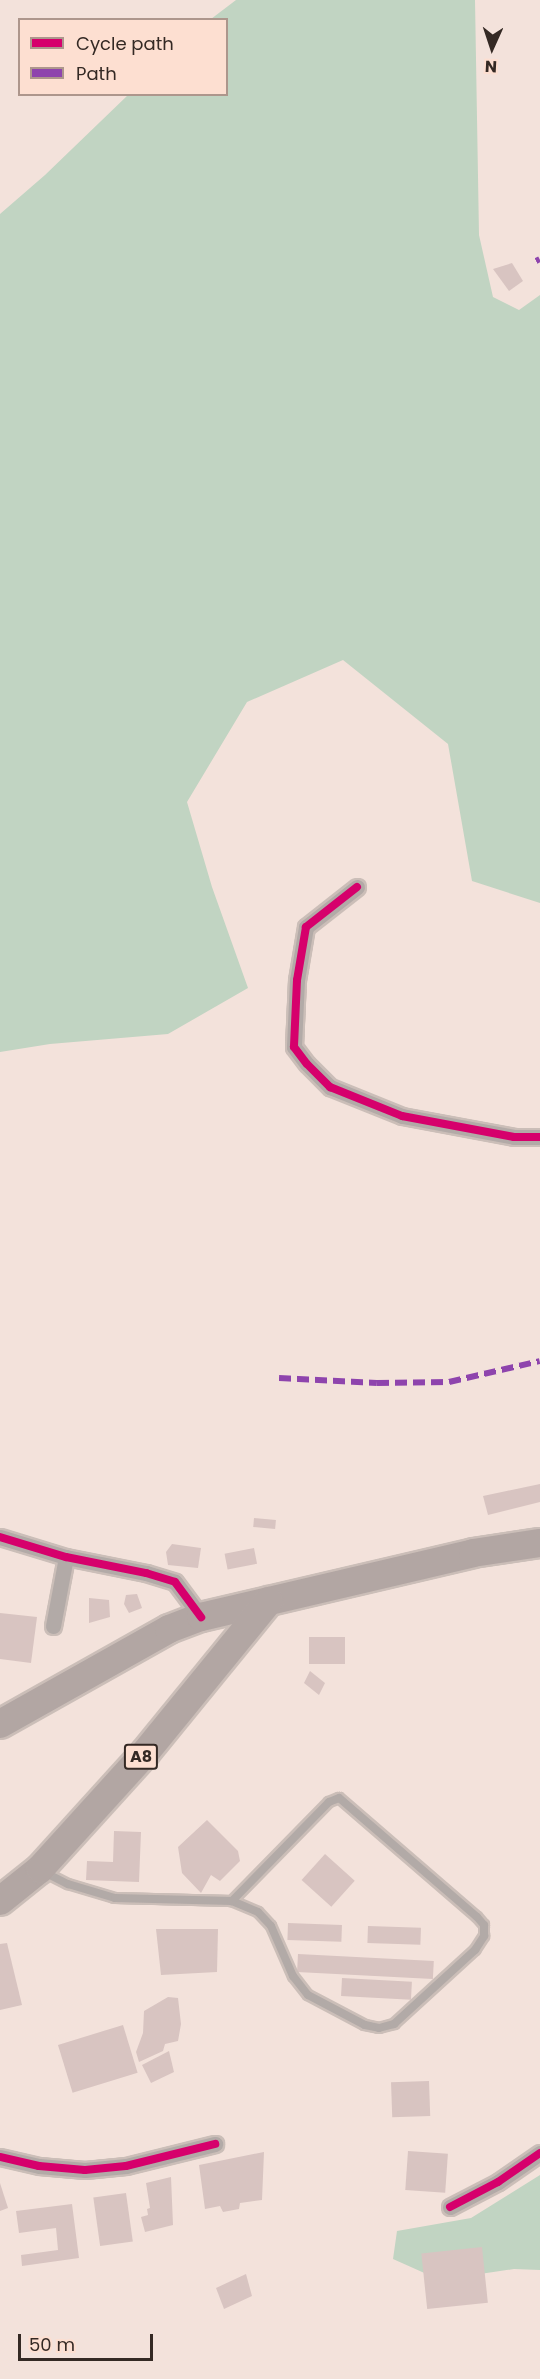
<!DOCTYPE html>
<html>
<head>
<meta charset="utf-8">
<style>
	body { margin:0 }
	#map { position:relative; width:540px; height:2379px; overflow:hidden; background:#f3e2db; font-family:Poppins,sans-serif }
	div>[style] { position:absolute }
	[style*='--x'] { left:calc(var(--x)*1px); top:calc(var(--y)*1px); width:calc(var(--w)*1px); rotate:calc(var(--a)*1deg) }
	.green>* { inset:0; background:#c1d4c2 }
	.building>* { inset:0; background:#d8c4c1; transform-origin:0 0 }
	.roads { filter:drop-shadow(2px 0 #cbbeb8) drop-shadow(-2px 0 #cbbeb8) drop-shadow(0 2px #cbbeb8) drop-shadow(0 -2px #cbbeb8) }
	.lane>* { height:8px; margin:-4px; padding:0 4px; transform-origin:4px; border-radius:4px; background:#b2aaa7 }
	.street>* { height:15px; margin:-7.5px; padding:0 7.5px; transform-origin:7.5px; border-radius:7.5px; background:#b2aaa7 }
	.highway>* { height:28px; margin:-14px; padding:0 14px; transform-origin:14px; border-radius:14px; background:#b2a6a3 }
	.quiet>* { height:6px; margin-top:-3px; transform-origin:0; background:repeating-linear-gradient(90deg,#8e44ad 0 12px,transparent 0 18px) }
	.cycleway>* { height:8px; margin:-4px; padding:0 4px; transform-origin:4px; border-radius:4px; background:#d6006c }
	span { translate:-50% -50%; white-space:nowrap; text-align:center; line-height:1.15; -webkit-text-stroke:6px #fddfd1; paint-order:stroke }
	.shield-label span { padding:2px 4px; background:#fddfd1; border:2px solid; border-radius:4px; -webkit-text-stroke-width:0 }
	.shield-label { font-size:16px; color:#342924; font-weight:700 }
	.legend { position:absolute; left:18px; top:18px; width:210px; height:78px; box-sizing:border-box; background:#fddfd1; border:2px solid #ad968c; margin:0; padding:8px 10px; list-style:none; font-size:18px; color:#342924 }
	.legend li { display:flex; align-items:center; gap:12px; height:30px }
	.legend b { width:30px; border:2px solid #ad968c }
	.north { position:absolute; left:462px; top:18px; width:60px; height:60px; -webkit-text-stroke:4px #fddfd1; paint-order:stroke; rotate:183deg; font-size:16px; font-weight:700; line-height:24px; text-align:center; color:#342924 }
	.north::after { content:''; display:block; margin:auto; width:21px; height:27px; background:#342924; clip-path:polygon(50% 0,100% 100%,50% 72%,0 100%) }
	.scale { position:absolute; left:18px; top:2334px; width:135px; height:27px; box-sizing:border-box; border:3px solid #342924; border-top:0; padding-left:8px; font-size:18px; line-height:21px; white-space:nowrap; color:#342924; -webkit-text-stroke:4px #fddfd1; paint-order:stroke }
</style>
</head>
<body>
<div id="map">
	<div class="green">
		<div style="clip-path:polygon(236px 0,475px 0,479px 235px,493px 297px,519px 310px,540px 295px,540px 903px,472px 881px,448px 744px,343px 660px,247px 702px,187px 802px,212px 887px,248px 988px,168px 1034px,50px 1044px,0 1052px,0 214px,45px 175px,128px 95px,226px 94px,226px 20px,211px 19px)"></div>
		<div style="clip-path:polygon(540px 2175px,540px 2270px,514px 2269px,440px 2280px,393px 2259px,397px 2231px,471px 2218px)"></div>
	</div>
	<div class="building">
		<div style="clip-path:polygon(512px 263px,523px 281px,509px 291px,493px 269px)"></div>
		<div style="clip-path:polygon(540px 1484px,540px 1502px,488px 1515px,483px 1496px)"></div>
		<div style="left:254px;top:1518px;width:22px;height:9px;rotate:5deg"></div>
		<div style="clip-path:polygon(172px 1544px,201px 1548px,198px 1568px,168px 1565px,166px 1552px)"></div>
		<div style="left:254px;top:1548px;width:16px;height:30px;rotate:79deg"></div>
		<div style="clip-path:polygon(137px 1594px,142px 1608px,129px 1613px,124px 1604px,126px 1595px)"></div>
		<div style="clip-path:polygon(89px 1598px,109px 1600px,110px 1617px,89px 1623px)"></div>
		<div style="clip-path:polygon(0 1613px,37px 1617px,31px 1663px,0 1659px)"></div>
		<div style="left:309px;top:1637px;width:36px;height:27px"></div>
		<div style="clip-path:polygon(310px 1671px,325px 1683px,319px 1695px,304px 1683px)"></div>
		<div style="clip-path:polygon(207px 1820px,238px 1851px,240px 1861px,220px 1881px,211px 1875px,201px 1893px,182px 1873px,178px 1847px)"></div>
		<div style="clip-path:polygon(114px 1831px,141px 1832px,139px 1882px,86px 1880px,87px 1861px,113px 1862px)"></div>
		<div style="left:325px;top:1854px;width:40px;height:35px;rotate:42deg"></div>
		<div style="left:288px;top:1923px;width:54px;height:17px;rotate:2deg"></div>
		<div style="left:368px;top:1926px;width:53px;height:17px;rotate:2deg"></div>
		<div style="clip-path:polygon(156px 1929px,218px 1929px,217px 1972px,161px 1975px)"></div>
		<div style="clip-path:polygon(7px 1943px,22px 2005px,0 2010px,0 1944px)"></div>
		<div style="left:298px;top:1954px;width:136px;height:18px;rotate:3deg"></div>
		<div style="left:342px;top:1978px;width:70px;height:18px;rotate:3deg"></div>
		<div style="clip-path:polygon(168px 1997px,178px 1998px,181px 2024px,178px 2041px,165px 2044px,163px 2051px,139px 2062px,136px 2052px,143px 2033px,144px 2011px)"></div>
		<div style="left:123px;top:2025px;width:50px;height:68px;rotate:73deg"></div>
		<div style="clip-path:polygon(169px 2051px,174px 2072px,151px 2083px,142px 2065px)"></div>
		<div style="left:429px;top:2081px;width:35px;height:38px;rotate:88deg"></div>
		<div style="left:408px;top:2151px;width:40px;height:39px;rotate:4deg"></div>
		<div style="clip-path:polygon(264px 2152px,262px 2200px,240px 2203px,239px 2209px,223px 2212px,220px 2206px,205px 2209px,199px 2165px)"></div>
		<div style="clip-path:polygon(171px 2177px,173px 2225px,145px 2232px,141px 2217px,148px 2215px,147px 2209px,150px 2208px,146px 2183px)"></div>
		<div style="clip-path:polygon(0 2183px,8px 2208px,0 2211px)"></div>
		<div style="left:126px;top:2193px;width:49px;height:33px;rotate:82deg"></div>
		<div style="clip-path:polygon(72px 2204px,79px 2258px,22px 2266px,21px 2255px,58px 2250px,56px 2228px,19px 2233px,16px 2211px)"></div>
		<div style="left:482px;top:2247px;width:56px;height:61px;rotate:84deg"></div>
		<div style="clip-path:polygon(246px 2274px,252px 2296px,224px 2309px,216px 2288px)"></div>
	</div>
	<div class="roads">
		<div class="lane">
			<div style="--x:44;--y:1872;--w:27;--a:27"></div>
			<div style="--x:68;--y:1884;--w:49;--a:16.6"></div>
			<div style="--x:115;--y:1898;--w:117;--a:1.5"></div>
			<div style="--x:232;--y:1901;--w:28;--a:23"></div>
			<div style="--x:258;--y:1912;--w:19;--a:47"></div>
			<div style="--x:271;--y:1926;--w:55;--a:66.3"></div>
			<div style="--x:293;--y:1976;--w:24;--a:52"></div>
			<div style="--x:308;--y:1995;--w:64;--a:27.8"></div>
			<div style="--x:365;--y:2025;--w:14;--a:12"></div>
			<div style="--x:379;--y:2028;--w:16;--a:-15"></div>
			<div style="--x:394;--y:2024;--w:110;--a:-42.4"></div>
			<div style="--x:475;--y:1950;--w:17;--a:-57"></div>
			<div style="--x:484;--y:1936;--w:11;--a:-90"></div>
			<div style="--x:484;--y:1925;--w:11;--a:-131"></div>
			<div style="--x:477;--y:1917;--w:182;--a:-139.2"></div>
			<div style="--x:339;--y:1798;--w:11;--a:158"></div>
			<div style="--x:329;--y:1802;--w:139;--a:134.4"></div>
		</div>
		<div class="street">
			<div style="--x:357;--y:887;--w:65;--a:141.9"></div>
			<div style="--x:306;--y:927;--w:54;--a:99.6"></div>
			<div style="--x:297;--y:980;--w:67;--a:92.6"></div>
			<div style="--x:294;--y:1047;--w:21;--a:53"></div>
			<div style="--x:307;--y:1064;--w:33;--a:45"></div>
			<div style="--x:330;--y:1087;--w:78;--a:21.9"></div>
			<div style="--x:402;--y:1116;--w:114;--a:10.6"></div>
			<div style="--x:514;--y:1137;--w:26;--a:0"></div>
			<div style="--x:0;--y:1537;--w:69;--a:16.9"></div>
			<div style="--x:66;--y:1557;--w:82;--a:11.3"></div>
			<div style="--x:146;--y:1573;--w:30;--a:17"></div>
			<div style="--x:175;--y:1582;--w:44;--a:53.4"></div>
			<div style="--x:53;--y:1626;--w:70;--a:-79.3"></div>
			<div style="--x:0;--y:2157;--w:40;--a:13"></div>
			<div style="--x:39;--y:2166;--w:46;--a:5"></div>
			<div style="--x:85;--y:2170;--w:41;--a:-5.6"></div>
			<div style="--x:126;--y:2166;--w:92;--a:-13.9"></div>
			<div style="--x:450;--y:2207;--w:54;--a:-27.5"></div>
			<div style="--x:498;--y:2182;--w:51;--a:-34.6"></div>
		</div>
		<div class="highway">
			<div style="--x:0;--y:1724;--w:194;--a:-29.3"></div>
			<div style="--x:169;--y:1629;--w:34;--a:-21"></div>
			<div style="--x:201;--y:1617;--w:279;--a:-13.2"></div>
			<div style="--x:473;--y:1553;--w:68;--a:-8.5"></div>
			<div style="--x:0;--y:1901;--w:51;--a:-38.7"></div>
			<div style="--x:40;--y:1869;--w:156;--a:-47.8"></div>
			<div style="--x:145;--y:1753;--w:196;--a:-50.8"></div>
		</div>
	</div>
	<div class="quiet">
		<div style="--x:536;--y:261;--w:4;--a:-27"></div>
		<div style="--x:279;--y:1378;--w:98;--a:2.9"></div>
		<div style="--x:377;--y:1383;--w:72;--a:-0.8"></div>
		<div style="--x:449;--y:1382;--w:93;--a:-13"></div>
	</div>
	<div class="cycleway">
		<div style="--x:357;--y:887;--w:65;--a:141.9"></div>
		<div style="--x:306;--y:927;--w:54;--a:99.6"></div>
		<div style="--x:297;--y:980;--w:67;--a:92.6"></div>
		<div style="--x:294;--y:1047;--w:21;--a:53"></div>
		<div style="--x:307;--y:1064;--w:33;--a:45"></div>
		<div style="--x:330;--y:1087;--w:78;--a:21.9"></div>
		<div style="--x:402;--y:1116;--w:114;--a:10.6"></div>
		<div style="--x:514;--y:1137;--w:26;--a:0"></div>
		<div style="--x:0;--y:1537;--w:69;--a:16.9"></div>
		<div style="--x:66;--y:1557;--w:82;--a:11.3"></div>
		<div style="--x:146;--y:1573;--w:30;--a:17"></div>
		<div style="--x:175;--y:1582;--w:44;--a:53.4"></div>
		<div style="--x:0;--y:2157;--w:40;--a:13"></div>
		<div style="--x:39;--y:2166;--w:46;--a:5"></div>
		<div style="--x:85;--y:2170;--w:41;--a:-5.6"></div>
		<div style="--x:126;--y:2166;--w:92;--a:-13.9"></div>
		<div style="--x:450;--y:2207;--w:54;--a:-27.5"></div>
		<div style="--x:498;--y:2182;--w:51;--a:-34.6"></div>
	</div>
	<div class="shield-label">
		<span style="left:141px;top:1757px">A8</span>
	</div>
	<ul class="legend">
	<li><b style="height:8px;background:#d6006c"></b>Cycle path</li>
	<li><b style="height:8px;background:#8e44ad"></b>Path</li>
	</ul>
	<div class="north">N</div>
	<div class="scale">50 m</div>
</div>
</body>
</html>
